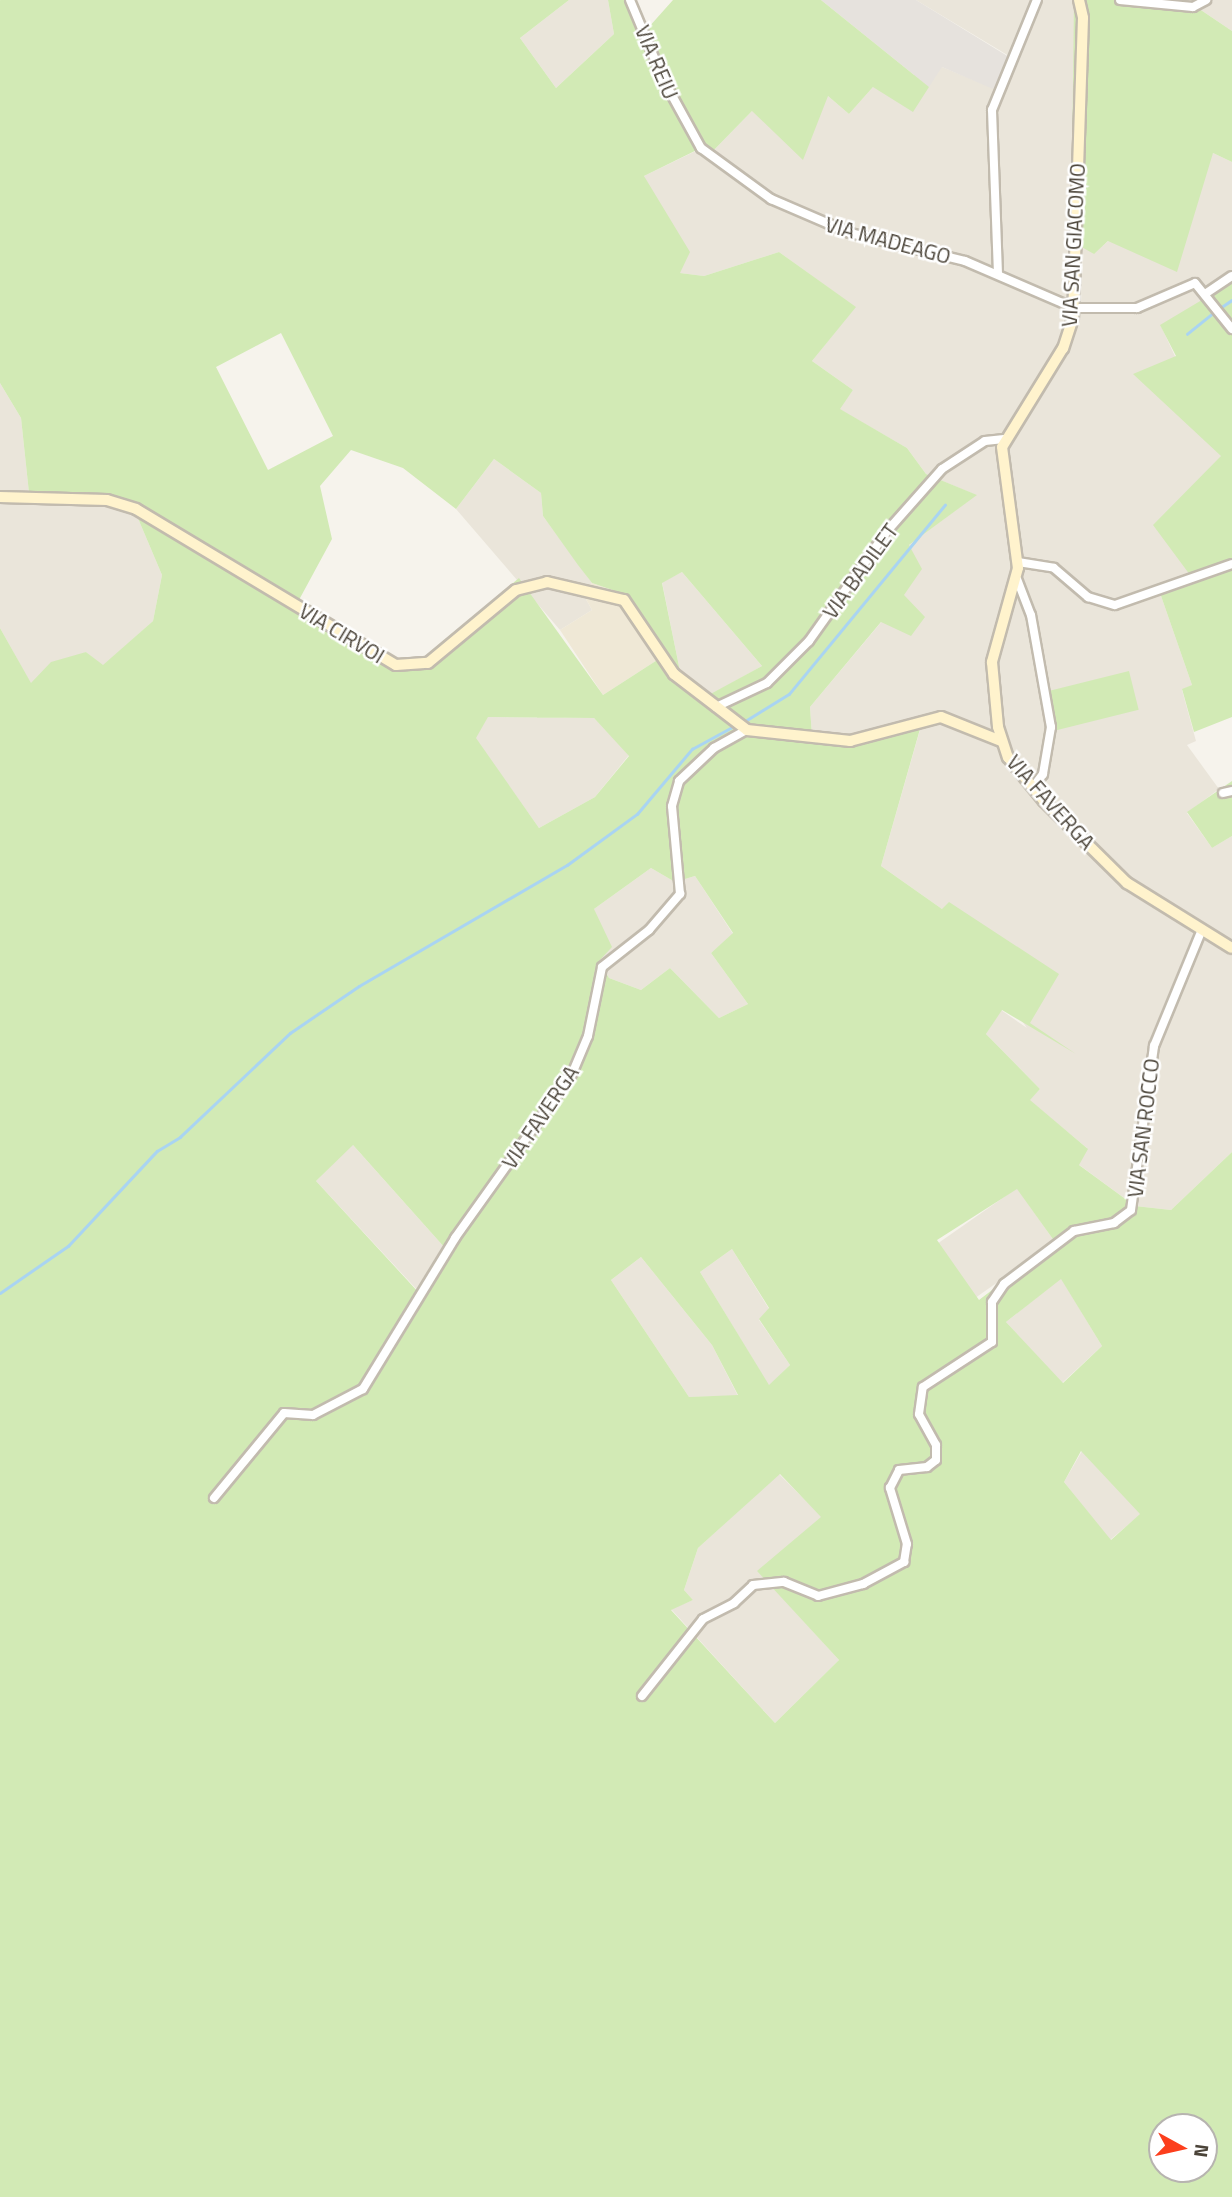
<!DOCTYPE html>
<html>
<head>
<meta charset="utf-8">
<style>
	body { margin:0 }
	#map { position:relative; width:1232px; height:2197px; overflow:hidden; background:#f6f3ec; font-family:"Titillium Web",sans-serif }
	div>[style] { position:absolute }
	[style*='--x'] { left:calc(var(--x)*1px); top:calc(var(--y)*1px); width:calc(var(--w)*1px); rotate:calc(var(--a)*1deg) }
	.residential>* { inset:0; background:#eae5da; transform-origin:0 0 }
	.industrial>* { inset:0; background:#e6e2dd }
	.education>* { inset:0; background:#efe8d6 }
	.green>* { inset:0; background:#d2eab5; transform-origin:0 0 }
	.stream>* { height:2.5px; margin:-1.25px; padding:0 1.25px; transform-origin:1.25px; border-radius:1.25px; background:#a9d4f2 }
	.roads { filter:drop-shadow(2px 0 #c2bbae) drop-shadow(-2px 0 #c2bbae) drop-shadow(0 2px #c2bbae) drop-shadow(0 -2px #c2bbae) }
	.street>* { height:8px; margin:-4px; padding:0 4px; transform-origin:4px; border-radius:4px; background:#fff }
	.secondary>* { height:10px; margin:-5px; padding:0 5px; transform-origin:5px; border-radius:5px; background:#fff3cd }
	span { translate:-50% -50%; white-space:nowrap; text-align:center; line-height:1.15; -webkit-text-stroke:5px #fff; paint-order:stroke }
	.street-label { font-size:21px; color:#4b4439 }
	.north { position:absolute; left:1148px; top:2113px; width:70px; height:70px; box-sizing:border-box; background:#fff; border:2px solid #b7b4b0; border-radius:50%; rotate:98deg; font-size:19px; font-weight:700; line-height:28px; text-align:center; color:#4b4439 }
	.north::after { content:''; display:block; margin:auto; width:24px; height:32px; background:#fc3f1d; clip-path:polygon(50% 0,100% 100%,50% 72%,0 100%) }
</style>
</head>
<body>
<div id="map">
	<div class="residential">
		<div style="clip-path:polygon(569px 0,608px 0,614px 34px,556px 88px,520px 38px)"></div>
		<div style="clip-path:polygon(916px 0,1074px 0,1093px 254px,1213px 153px,1232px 162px,1232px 282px,1161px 326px,1221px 456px,1193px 580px,1160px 593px,1192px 685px,1182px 690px,1196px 741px,1187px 745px,1219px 789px,1187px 813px,1212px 848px,1232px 836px,1232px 1152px,1171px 1210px,1135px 1206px,1078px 1164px,1087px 1148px,1029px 1100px,1040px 1089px,986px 1034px,1001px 1010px,1027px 1028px,942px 909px,881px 866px,924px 716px,847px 740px,812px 736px,810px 707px,904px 595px,909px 545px,976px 495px,926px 474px,907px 448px,839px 409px,853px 390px,812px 361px,855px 307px,779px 252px,704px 276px,680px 273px,644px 176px,704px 147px,711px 153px,752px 111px,828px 96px,849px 114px,873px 87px,942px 67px,993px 88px,1009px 56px)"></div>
		<div style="clip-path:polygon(1186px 0,1232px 0,1232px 31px)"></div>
		<div style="clip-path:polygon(0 383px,21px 418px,29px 493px,93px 494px,137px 516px,162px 575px,153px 621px,103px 666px,86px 652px,31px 684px,0 628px)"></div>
		<div style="clip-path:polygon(494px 459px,541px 493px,543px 516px,592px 583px,582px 592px,592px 610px,560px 630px,456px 509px)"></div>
		<div style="clip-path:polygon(682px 572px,762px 666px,705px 698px,681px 676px,662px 582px)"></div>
		<div style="clip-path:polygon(487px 717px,594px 718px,629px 755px,595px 797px,539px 828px,475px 738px)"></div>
		<div style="clip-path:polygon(651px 868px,675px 882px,695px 876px,733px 934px,711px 953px,748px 1004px,719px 1018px,670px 968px,641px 990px,609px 978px,599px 961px,594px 909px)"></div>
		<div style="clip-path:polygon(352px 1144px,445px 1248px,421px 1294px,316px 1181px)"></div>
		<div style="left:1017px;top:1188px;width:66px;height:96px;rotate:55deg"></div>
		<div style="clip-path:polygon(732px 1249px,769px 1309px,759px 1320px,790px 1365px,769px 1386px,700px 1272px)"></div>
		<div style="clip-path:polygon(641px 1257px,712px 1345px,738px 1396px,689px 1397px,611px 1280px)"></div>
		<div style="clip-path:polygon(1061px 1278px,1102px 1346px,1062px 1383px,1006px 1322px)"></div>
		<div style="clip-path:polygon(1082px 1451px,1141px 1514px,1110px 1540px,1064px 1482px)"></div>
		<div style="clip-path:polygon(779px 1474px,822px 1517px,758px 1571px,839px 1660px,775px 1723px,671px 1609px,693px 1600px,684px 1590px,698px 1548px)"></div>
	</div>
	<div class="industrial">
		<div style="clip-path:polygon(821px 0,916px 0,1009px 57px,993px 89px,942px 67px,929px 87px)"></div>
	</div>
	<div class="education">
		<div style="clip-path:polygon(592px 583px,630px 596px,665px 655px,603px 695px,560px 630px,592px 610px,582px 592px)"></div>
	</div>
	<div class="green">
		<div style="clip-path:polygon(evenodd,0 0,569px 0,520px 38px,556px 88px,614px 34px,608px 0,636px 0,648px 28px,673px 0,821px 0,929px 87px,913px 112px,873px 87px,849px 114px,828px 96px,803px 160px,752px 111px,711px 153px,703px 147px,644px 176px,690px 252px,680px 273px,704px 276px,779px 252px,856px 307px,812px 361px,853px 390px,840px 409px,907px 448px,926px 474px,977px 495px,909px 545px,922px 569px,904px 595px,925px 617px,911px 636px,881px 622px,810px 707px,812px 736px,847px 740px,924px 715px,881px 866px,942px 909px,949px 902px,1059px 974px,1030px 1023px,1076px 1054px,1002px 1010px,986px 1034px,1040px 1089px,1030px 1100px,1088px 1149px,1079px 1165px,1135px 1206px,1171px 1210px,1232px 1152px,1232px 2197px,0 2197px,0 628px,31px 683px,51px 662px,86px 652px,103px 665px,153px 621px,162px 575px,137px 516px,93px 494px,29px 493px,21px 418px,0 383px,0 0,281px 333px,333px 436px,268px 470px,216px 367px,281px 333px,0 0,351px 450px,403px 468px,456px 509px,494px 459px,541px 493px,543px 516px,578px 565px,592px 583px,630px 596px,665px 655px,603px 695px,519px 578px,407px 671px,377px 661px,293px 611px,332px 539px,320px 486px,351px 450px,0 0,682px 572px,762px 666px,705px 697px,681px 676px,662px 583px,682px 572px,0 0,488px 717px,594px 718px,629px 756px,595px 797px,539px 828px,476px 738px,488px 717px,0 0,651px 868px,675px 882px,695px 876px,733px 933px,711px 953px,748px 1004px,719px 1018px,670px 968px,641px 990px,609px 978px,599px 961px,612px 947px,594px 909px,651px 868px,0 0,353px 1145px,445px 1248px,420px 1294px,316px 1181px,353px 1145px,0 0,1017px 1189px,1055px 1242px,979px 1300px,937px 1240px,1017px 1189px,0 0,732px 1249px,769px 1308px,759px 1319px,790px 1365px,769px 1385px,700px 1272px,732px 1249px,0 0,641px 1257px,712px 1345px,738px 1395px,689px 1397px,611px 1280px,641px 1257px,0 0,1061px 1279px,1102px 1346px,1063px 1383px,1006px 1322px,1061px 1279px,0 0,1081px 1451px,1140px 1514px,1111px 1540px,1064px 1482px,1081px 1451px,0 0,780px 1474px,821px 1517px,757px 1571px,839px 1660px,775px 1723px,671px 1610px,693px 1600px,684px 1590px,698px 1548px,780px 1474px,0 0,1162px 2127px,1204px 2127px,1204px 2169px,1162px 2169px,1162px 2127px)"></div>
		<div style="clip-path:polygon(1074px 0,1186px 0,1232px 31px,1232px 162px,1213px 153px,1177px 272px,1108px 241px,1094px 254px,1071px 241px)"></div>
		<div style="clip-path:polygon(1232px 282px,1232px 717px,1194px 732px,1182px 689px,1192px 685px,1160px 593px,1193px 579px,1153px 525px,1221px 456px,1133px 374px,1176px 356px,1160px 325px)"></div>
		<div style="left:1129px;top:671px;width:40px;height:90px;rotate:76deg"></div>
		<div style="clip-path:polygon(1232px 781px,1232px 836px,1212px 848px,1187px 812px)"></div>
	</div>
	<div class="stream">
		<div style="--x:1220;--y:308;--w:14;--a:-34"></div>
		<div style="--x:1187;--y:334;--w:35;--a:-39"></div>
		<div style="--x:742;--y:723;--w:55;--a:-31.7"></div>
		<div style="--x:789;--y:694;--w:245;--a:-50.5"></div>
		<div style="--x:0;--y:1293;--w:83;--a:-34.7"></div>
		<div style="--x:68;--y:1246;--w:130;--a:-46.9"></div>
		<div style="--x:157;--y:1151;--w:27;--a:-31"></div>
		<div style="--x:180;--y:1137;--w:151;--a:-43.4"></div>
		<div style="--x:290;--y:1033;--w:83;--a:-34.3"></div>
		<div style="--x:359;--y:986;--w:241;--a:-30.2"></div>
		<div style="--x:567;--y:865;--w:87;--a:-36.1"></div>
		<div style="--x:637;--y:814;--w:85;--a:-49.8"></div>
		<div style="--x:692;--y:749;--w:50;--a:-28.6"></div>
	</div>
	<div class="roads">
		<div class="street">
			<div style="--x:630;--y:0;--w:86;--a:67.3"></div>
			<div style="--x:663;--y:79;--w:79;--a:61.2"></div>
			<div style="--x:701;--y:148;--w:87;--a:36.1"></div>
			<div style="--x:771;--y:199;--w:86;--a:23.3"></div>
			<div style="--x:850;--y:233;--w:118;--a:13.7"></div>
			<div style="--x:965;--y:261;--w:119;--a:23.3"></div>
			<div style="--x:1074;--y:308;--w:63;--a:0"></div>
			<div style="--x:1137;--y:308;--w:63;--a:-23.3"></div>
			<div style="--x:1195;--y:283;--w:59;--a:51.2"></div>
			<div style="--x:1120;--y:0;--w:73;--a:5.5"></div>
			<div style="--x:1193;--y:7;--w:15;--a:-28"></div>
			<div style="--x:998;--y:274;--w:164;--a:-92.1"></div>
			<div style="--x:992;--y:110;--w:119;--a:-67.8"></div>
			<div style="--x:1205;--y:294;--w:32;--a:-34"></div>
			<div style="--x:1018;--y:562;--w:36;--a:9"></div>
			<div style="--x:1054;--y:568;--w:45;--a:40.5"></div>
			<div style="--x:1088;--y:597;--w:28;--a:17"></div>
			<div style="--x:1115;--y:605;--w:124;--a:-19.3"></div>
			<div style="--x:1017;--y:579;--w:39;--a:69"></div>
			<div style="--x:1031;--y:615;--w:114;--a:79.9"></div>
			<div style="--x:1051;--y:727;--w:48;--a:99.7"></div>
			<div style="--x:1043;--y:774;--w:15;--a:127"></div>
			<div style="--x:716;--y:707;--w:56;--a:-25.2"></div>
			<div style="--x:767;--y:683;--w:59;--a:-45"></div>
			<div style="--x:809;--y:641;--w:136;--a:-54.6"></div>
			<div style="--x:888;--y:530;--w:81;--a:-48.5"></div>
			<div style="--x:942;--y:469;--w:51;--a:-33.1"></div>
			<div style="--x:985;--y:441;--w:19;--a:-6"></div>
			<div style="--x:1223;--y:793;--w:9;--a:-13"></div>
			<div style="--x:214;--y:1498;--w:110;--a:-50.5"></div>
			<div style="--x:284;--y:1413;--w:29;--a:4"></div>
			<div style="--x:313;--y:1415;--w:56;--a:-27.5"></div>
			<div style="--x:363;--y:1389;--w:177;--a:-58.6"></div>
			<div style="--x:455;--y:1238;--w:201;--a:-54.5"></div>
			<div style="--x:572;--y:1074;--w:41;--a:-67.2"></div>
			<div style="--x:588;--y:1036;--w:70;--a:-78.5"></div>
			<div style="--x:602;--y:967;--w:60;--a:-38.2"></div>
			<div style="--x:649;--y:930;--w:48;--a:-49.3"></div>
			<div style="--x:680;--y:894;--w:88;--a:-95.2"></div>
			<div style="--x:672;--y:806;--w:26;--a:-74"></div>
			<div style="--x:679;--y:781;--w:48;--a:-43.3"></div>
			<div style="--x:714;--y:748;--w:38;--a:-29"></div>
			<div style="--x:642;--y:1696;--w:98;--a:-51.6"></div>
			<div style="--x:703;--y:1619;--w:35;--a:-27"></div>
			<div style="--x:734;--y:1603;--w:26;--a:-43"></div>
			<div style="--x:753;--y:1585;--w:31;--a:-6"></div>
			<div style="--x:784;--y:1582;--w:37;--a:22"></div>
			<div style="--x:818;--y:1596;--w:47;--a:-14.9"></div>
			<div style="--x:863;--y:1584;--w:47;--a:-28.2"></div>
			<div style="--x:904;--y:1562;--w:18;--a:-81"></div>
			<div style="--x:907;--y:1544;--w:59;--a:-106.9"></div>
			<div style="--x:890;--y:1488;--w:20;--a:-63"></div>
			<div style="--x:899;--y:1470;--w:28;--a:-6"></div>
			<div style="--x:927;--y:1467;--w:11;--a:-38"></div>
			<div style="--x:936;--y:1460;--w:15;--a:-90"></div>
			<div style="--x:936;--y:1445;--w:35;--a:-119"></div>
			<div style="--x:919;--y:1414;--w:27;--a:-82"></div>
			<div style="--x:923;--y:1387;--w:82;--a:-33.1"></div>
			<div style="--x:992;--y:1342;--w:40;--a:-90"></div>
			<div style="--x:992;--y:1302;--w:22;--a:-56"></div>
			<div style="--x:1004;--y:1284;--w:88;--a:-37.1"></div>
			<div style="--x:1074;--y:1231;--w:41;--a:-11.3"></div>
			<div style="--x:1114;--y:1223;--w:21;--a:-37"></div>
			<div style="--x:1131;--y:1210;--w:166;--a:-82"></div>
			<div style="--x:1154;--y:1046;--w:123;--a:-67.6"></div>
		</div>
		<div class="secondary">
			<div style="--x:1079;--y:0;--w:18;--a:77"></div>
			<div style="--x:1083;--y:18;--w:300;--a:91.9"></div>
			<div style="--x:1073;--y:318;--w:32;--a:108"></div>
			<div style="--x:1063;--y:348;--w:116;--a:121.6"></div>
			<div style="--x:1002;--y:447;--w:122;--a:82.5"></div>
			<div style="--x:1018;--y:568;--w:98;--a:105.5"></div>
			<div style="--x:992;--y:662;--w:65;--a:84.7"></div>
			<div style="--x:998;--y:727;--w:32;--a:72"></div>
			<div style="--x:1008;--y:757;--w:57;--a:50.7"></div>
			<div style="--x:1044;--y:801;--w:117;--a:44.7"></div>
			<div style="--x:1127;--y:883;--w:123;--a:31.8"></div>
			<div style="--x:0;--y:497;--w:107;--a:1.6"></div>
			<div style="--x:107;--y:500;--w:30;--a:17"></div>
			<div style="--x:136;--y:509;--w:303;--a:31"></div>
			<div style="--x:396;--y:665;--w:32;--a:-4"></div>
			<div style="--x:428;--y:663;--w:114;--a:-39.7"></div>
			<div style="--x:516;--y:590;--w:32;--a:-14"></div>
			<div style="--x:547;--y:582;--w:79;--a:13.2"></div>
			<div style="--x:624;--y:600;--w:89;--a:56"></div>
			<div style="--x:674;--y:674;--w:92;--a:37.5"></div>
			<div style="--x:747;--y:730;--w:104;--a:6.1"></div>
			<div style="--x:850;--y:741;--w:94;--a:-14.8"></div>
			<div style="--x:941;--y:717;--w:65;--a:21.8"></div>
		</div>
	</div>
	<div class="street-label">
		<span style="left:657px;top:62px;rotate:67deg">VIA REIU</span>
		<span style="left:888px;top:240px;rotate:15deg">VIA MADEAGO</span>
		<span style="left:1073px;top:245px;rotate:-87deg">VIA SAN GIACOMO</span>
		<span style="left:860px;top:571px;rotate:-54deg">VIA BADILET</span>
		<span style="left:342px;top:633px;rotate:31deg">VIA CIRVOI</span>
		<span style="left:1051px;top:802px;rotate:48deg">VIA FAVERGA</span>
		<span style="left:540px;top:1117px;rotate:-56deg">VIA FAVERGA</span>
		<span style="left:1143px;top:1128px;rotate:-83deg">VIA SAN ROCCO</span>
	</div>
	<div class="north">N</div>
</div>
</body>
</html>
